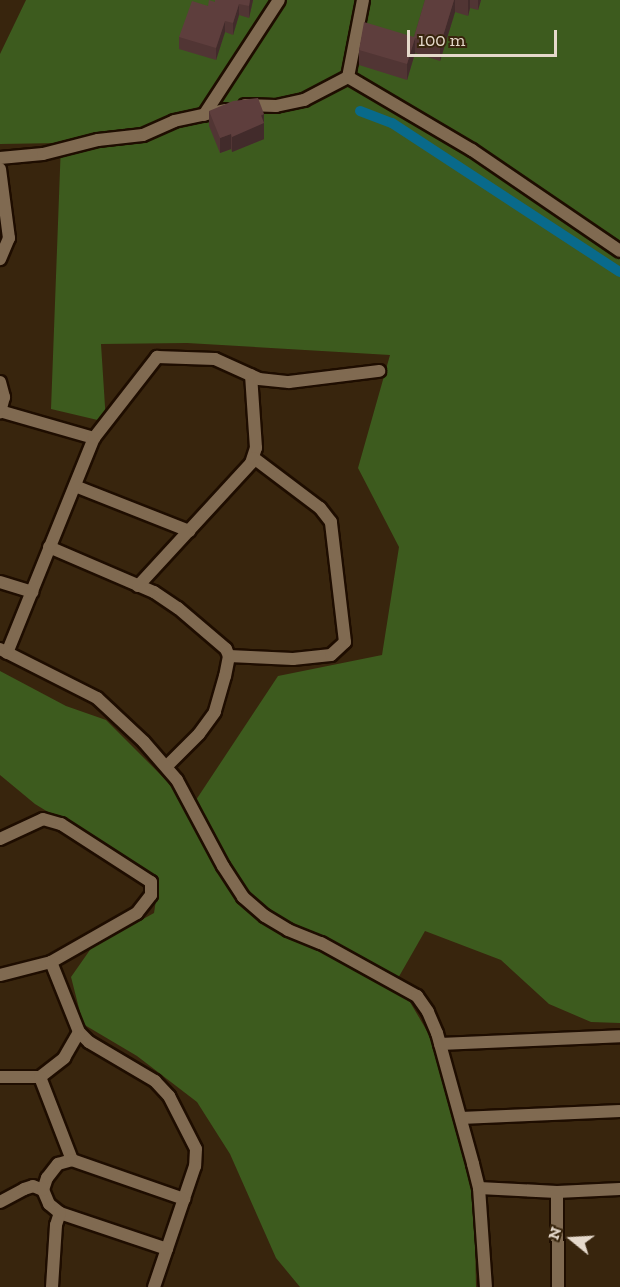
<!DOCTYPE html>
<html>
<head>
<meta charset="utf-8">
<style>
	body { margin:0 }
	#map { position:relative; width:620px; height:1287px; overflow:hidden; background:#38250d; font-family:"Zilla Slab",serif }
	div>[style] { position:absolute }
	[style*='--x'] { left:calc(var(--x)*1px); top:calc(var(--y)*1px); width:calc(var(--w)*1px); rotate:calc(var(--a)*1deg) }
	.forest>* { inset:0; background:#3d5b1e }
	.canal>* { height:10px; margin:-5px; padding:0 5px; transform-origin:5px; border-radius:5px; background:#096a8b }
	.roads { filter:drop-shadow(2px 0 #1e0d00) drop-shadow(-2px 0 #1e0d00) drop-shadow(0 2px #1e0d00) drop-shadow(0 -2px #1e0d00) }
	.minor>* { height:12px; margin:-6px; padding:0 6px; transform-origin:6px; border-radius:6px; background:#806a51 }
	.wall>* { inset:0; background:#513534 }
	.shaded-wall>* { inset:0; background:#422b2b }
	.building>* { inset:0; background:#5e3e3d }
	span { translate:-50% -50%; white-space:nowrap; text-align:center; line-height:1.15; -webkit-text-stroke:5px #38250d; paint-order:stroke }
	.north { position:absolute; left:542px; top:1209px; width:60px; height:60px; -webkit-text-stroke:4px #38250d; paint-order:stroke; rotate:288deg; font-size:16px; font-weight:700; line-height:24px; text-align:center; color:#e5d9cb }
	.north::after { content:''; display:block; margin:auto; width:21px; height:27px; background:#e5d9cb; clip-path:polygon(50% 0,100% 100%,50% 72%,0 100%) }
	.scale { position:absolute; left:407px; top:30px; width:150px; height:27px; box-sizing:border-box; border:3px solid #e5d9cb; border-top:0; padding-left:8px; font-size:18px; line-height:21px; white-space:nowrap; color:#e5d9cb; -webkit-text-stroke:4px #38250d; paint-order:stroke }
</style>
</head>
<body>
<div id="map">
	<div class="forest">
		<div style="clip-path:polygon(26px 0,620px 0,620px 1023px,591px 1022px,549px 1004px,501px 960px,425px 931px,397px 980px,440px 1053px,474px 1189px,476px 1287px,300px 1287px,276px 1258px,230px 1154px,197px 1102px,137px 1056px,83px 1024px,71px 977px,92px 947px,154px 913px,159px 880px,35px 804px,0 775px,0 671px,66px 706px,106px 720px,192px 806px,278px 676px,382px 655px,399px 547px,358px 468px,390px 355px,187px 343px,101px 344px,106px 422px,51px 409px,61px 143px,0 144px,0 54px)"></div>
	</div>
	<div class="canal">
		<div style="--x:360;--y:111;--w:34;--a:21"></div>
		<div style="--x:392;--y:123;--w:272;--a:33.2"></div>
	</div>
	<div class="roads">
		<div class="minor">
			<div style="--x:363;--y:0;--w:78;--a:101"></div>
			<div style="--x:348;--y:77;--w:144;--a:30.5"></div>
			<div style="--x:472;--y:150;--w:179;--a:34.3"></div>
			<div style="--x:245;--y:105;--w:31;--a:2"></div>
			<div style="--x:276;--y:106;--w:29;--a:-12"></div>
			<div style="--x:304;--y:100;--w:50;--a:-27.6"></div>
			<div style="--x:204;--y:115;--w:137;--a:-56.9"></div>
			<div style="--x:0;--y:158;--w:43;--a:-5.3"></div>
			<div style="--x:43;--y:154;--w:57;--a:-14.3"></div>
			<div style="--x:98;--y:140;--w:45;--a:-6.3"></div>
			<div style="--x:143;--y:135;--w:34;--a:-24"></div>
			<div style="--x:174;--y:121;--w:52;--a:-12.2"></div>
			<div style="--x:0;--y:169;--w:70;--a:82.6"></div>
			<div style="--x:9;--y:238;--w:23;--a:113"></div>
			<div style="--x:0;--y:382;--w:16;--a:75"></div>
			<div style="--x:4;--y:397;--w:16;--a:105"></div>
			<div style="--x:0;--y:411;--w:98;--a:16"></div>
			<div style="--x:75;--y:486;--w:123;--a:21.5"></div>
			<div style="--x:49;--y:547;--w:114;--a:23.2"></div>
			<div style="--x:154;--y:592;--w:29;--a:34"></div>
			<div style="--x:178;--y:608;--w:63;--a:40.5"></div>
			<div style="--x:226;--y:649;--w:8;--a:67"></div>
			<div style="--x:229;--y:656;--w:20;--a:101"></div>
			<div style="--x:225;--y:676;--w:37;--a:106"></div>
			<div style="--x:215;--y:712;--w:27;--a:126"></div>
			<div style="--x:199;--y:734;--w:45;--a:135"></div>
			<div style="--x:0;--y:582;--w:34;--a:17"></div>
			<div style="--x:138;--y:586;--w:167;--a:-47.4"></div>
			<div style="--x:251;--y:463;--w:16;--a:-72"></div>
			<div style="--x:256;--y:448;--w:73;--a:-93.9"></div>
			<div style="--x:0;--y:649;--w:109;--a:26.8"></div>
			<div style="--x:97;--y:698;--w:64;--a:43.1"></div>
			<div style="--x:144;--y:742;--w:50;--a:49"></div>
			<div style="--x:177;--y:780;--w:98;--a:61.9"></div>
			<div style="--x:223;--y:866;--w:37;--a:57"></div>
			<div style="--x:243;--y:897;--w:29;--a:41"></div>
			<div style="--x:265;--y:916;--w:27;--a:31"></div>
			<div style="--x:288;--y:930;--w:35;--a:22"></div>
			<div style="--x:321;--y:943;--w:110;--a:28.9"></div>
			<div style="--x:417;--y:996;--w:19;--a:55"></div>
			<div style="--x:428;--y:1012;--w:23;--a:67"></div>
			<div style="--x:437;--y:1033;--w:136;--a:74.6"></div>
			<div style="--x:473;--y:1164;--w:25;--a:76"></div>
			<div style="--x:479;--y:1188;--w:99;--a:86"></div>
			<div style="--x:7;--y:653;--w:232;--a:-68"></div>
			<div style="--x:94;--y:438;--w:103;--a:-52.1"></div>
			<div style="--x:157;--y:357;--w:58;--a:2"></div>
			<div style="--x:215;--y:359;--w:48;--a:24.4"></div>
			<div style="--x:259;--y:379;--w:30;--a:6"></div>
			<div style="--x:289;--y:382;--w:91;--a:-7"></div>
			<div style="--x:229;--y:656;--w:64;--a:2.7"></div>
			<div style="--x:293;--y:659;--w:38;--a:-6"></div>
			<div style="--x:331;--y:655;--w:19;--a:-43"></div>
			<div style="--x:345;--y:642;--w:121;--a:-96.7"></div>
			<div style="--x:331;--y:522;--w:18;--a:-128"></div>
			<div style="--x:320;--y:508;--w:83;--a:-142.9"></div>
			<div style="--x:0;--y:839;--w:47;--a:-24.9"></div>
			<div style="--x:43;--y:819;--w:19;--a:16"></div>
			<div style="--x:61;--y:824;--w:107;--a:32.8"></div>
			<div style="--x:151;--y:882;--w:13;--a:90"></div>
			<div style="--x:151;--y:895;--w:23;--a:128"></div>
			<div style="--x:137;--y:913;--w:99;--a:150.3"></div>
			<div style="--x:51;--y:962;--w:53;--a:165.7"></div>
			<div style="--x:51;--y:962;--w:75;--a:68.2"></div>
			<div style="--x:79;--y:1032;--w:14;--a:45"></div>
			<div style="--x:89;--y:1042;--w:77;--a:30.6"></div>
			<div style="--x:155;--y:1081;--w:21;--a:47"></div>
			<div style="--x:169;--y:1096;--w:59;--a:63"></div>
			<div style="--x:196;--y:1149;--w:17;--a:93"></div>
			<div style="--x:195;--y:1166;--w:128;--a:108.7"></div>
			<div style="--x:440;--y:1044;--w:180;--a:-2.5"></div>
			<div style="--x:0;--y:1077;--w:40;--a:0"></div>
			<div style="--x:40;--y:1077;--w:31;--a:-38"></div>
			<div style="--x:64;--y:1058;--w:30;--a:-60"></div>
			<div style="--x:40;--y:1077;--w:89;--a:68.9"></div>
			<div style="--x:461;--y:1118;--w:159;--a:-2.5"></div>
			<div style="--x:479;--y:1188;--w:78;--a:2.9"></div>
			<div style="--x:557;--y:1192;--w:63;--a:-2.7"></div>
			<div style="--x:557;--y:1192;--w:95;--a:89.4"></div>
			<div style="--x:0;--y:1202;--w:27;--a:-28"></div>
			<div style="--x:24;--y:1189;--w:9;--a:-18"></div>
			<div style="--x:33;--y:1186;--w:11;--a:22"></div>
			<div style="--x:167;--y:1249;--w:113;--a:-161.4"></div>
			<div style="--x:60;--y:1213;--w:14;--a:-141"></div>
			<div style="--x:49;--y:1204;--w:15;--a:-113"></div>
			<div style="--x:43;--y:1190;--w:13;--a:-72"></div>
			<div style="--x:47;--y:1178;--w:18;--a:-52"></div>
			<div style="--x:58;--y:1164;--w:15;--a:-16"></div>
			<div style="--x:72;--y:1160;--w:119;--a:19.2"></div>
			<div style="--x:52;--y:1287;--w:62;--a:-86.3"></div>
			<div style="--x:56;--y:1225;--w:13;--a:-72"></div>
		</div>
	</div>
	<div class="wall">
		<div style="clip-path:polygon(215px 0,253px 0,249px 18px,239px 15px,233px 35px,225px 32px,216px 60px,179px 49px,179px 37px,208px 6px,215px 2px)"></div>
		<div style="clip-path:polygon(425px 0,481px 0,478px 10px,470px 8px,468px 16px,455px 12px,440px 61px,415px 53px,407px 80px,359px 65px,359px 50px,414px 37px)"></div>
		<div style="clip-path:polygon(209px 111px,264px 114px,264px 139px,232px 152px,231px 149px,220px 153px,209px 126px)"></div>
	</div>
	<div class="shaded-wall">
		<div style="clip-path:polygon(250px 0,253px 0,249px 18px,249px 6px)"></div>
		<div style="clip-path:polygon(454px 0,455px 0,455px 12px,440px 61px,440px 46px)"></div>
		<div style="clip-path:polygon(468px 0,470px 0,470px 8px,468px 16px)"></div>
		<div style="clip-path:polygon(478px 0,481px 0,478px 10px)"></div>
		<div style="clip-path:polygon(239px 4px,239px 15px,233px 35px,233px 23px)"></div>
		<div style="clip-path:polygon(225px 21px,225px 32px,216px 60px,216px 48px)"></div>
		<div style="clip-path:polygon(415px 38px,415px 53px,407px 80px,407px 64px)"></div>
		<div style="clip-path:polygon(264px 114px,264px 139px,232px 152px,232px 137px)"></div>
		<div style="clip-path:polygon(231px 134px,231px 149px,220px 153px,220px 138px)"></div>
	</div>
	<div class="building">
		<div style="clip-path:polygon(209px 0,215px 2px,215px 0,250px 0,249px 6px,239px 4px,233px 23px,225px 21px,216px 48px,179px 37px,192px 1px,208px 6px)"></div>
		<div style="clip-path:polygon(425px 0,454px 0,440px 46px,415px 38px,407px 64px,359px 50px,364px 22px,414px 37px)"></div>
		<div style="clip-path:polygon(258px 98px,264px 114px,261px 115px,264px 123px,232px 137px,231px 134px,220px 138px,209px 111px,233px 101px)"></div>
	</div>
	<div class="north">N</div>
	<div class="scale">100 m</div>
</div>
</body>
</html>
